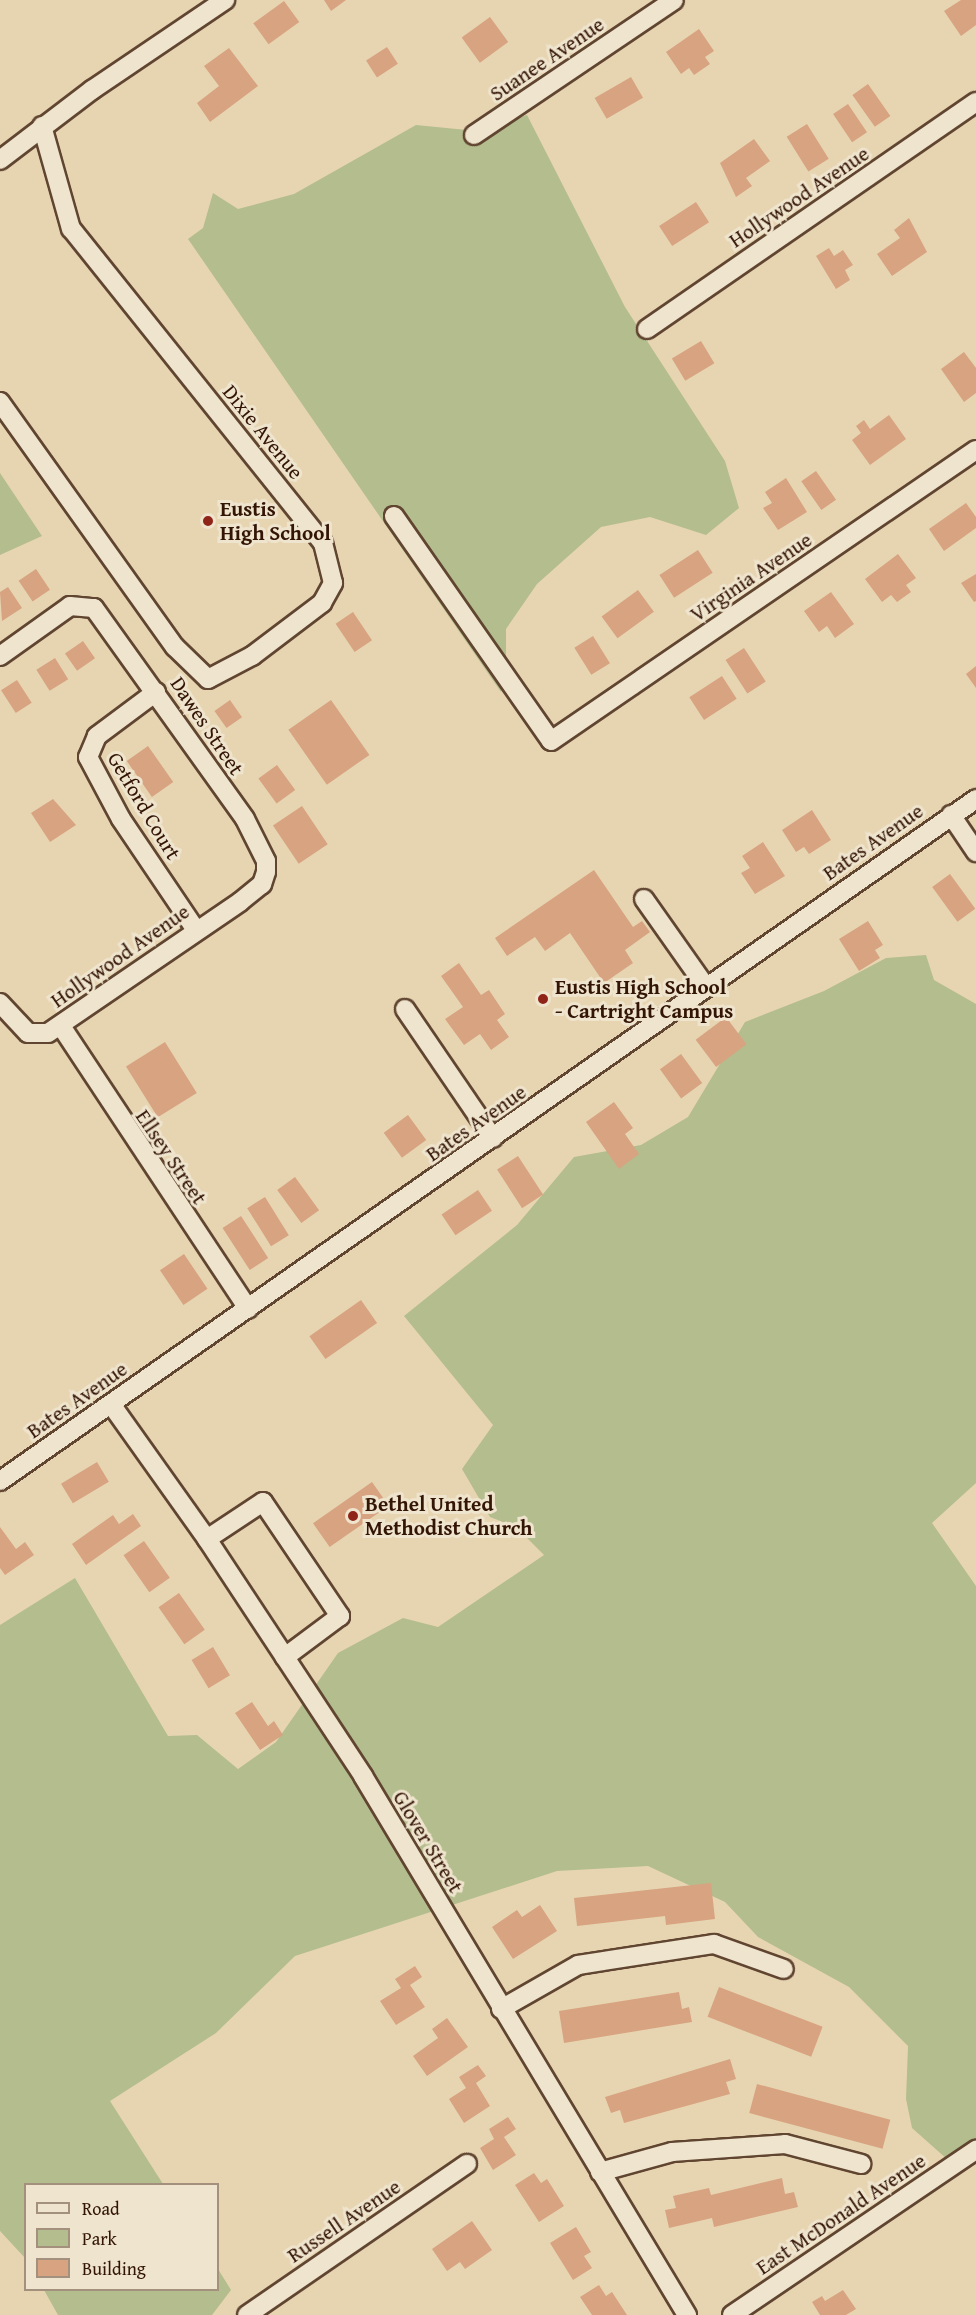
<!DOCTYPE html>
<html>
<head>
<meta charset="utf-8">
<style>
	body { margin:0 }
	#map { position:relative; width:976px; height:2315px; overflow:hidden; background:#e7d5b2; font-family:"Gentium Book Plus",serif }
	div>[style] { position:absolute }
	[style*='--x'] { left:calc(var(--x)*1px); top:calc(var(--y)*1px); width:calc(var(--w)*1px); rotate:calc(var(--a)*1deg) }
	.green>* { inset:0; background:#b4bd8d }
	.building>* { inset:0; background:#d8a381; transform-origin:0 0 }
	.roads { filter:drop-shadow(2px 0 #604531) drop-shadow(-2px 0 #604531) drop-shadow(0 2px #604531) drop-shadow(0 -2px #604531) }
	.minor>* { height:18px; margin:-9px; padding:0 9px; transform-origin:9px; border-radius:9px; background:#efe4cd }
	.dots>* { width:16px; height:16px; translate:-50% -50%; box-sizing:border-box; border:3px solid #efe4cd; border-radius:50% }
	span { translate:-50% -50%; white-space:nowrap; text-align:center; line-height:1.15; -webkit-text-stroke:6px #efe4cd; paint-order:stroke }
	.street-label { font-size:21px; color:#331506 }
	.poi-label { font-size:21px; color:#331506; font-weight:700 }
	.left { translate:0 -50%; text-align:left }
	.legend { position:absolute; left:24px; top:2183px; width:195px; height:108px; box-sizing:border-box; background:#efe4cd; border:2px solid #a4917d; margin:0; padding:8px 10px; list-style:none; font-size:18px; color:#331506 }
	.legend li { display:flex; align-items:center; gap:12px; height:30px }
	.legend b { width:30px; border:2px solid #a4917d }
</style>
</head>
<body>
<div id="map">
	<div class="green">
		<div style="clip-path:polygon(527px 115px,625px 307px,725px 461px,739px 508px,706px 535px,650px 517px,601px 527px,537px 584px,506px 629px,506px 671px,501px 692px,188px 239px,203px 228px,213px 193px,238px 209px,294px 194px,416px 125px,477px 131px)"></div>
		<div style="clip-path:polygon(0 473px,42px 536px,0 555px)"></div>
		<div style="clip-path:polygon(926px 955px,934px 980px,976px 1004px,976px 1483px,932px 1523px,976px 1586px,976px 2157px,948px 2160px,912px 2128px,906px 2099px,908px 2046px,849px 1987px,758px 1937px,725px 1902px,648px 1866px,557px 1871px,295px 1956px,216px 2033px,110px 2101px,163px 2184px,26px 2184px,25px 2258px,0 2231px,0 1625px,75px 1578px,168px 1736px,197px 1735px,238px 1769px,276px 1742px,338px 1653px,403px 1618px,438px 1627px,544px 1555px,516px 1527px,490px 1517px,462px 1469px,493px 1425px,404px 1316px,517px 1225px,574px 1157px,641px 1145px,688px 1117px,745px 1022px,824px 991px,886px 958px)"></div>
		<div style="clip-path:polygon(218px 2269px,231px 2290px,212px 2315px,58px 2315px,44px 2290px,218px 2290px)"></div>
	</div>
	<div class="building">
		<div style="clip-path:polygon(324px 0,346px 0,331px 11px)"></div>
		<div style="clip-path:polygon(961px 0,976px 0,976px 25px,961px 36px,944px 11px)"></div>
		<div style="left:284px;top:1px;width:26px;height:38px;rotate:54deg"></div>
		<div style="left:490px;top:17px;width:31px;height:35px;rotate:54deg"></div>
		<div style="clip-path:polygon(699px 29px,714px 51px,705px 57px,710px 64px,694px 75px,689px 68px,681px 74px,666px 52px)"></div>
		<div style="left:387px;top:47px;width:20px;height:25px;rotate:57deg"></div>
		<div style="clip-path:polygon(229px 48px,258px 86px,210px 122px,197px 103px,219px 86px,204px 66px)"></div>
		<div style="left:631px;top:77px;width:24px;height:42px;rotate:60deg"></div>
		<div style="left:868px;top:84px;width:39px;height:19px;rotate:55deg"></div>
		<div style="left:848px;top:104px;width:34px;height:18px;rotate:56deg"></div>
		<div style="left:807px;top:124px;width:41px;height:24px;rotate:58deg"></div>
		<div style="clip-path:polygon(754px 139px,770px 161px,746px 178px,752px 186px,736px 197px,720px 163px)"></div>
		<div style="left:696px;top:202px;width:24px;height:44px;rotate:57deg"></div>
		<div style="clip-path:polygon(909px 218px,927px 252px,892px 276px,877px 254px,900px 238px,894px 230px)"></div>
		<div style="clip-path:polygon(829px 248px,834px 256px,843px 250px,853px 265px,845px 270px,850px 280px,836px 289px,816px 256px)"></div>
		<div style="left:701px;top:341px;width:26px;height:34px;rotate:59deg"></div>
		<div style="clip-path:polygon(964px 352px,976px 368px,976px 393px,964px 402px,941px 369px)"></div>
		<div style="clip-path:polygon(889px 415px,906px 439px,870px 465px,852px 440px,861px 433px,856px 426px,864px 420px,870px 429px)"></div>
		<div style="left:816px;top:471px;width:35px;height:18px;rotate:55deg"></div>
		<div style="clip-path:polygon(786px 478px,807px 512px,778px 530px,763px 508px,772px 503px,765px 492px)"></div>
		<div style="clip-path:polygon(966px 503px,976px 517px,976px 528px,944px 551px,929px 529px)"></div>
		<div style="left:698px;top:550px;width:27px;height:46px;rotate:57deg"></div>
		<div style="clip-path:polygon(898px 554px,916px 578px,906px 585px,911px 592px,897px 602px,891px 595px,882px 602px,865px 579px)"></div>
		<div style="left:36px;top:569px;width:25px;height:21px;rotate:56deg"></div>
		<div style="clip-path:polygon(976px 574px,976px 601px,974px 602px,961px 583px)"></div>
		<div style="clip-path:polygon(8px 587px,22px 608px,2px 621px,0 592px)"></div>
		<div style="left:638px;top:590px;width:27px;height:45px;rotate:54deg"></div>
		<div style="clip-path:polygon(831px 592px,854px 624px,835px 638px,827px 626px,819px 632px,804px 611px)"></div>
		<div style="left:353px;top:612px;width:34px;height:21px;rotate:56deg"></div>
		<div style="left:593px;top:636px;width:32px;height:22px;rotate:58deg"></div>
		<div style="left:83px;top:641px;width:21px;height:22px;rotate:55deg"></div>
		<div style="left:744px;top:648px;width:40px;height:22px;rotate:57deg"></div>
		<div style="left:55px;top:658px;width:25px;height:22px;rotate:58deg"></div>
		<div style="clip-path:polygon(976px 666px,976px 688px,966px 674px)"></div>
		<div style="left:722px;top:676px;width:27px;height:39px;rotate:57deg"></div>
		<div style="left:17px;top:680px;width:27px;height:19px;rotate:57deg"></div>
		<div style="left:230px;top:700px;width:21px;height:19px;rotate:55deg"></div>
		<div style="left:331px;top:700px;width:67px;height:52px;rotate:55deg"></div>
		<div style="left:148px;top:746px;width:44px;height:26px;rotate:55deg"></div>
		<div style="left:277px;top:765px;width:31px;height:23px;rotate:54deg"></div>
		<div style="clip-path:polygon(53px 799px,76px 825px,50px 842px,31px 813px)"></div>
		<div style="left:302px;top:806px;width:46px;height:35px;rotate:56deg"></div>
		<div style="clip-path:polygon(812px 810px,831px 840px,809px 854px,804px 847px,796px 852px,782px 830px)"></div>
		<div style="clip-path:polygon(763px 842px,785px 876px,755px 894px,741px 873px,750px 868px,742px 856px)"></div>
		<div style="clip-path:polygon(594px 870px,633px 927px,642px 921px,650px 932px,625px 950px,633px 963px,604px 983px,570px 933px,545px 951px,535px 937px,507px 956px,495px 938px)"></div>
		<div style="left:950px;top:874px;width:43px;height:22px;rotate:54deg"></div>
		<div style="clip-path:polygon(868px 921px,883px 945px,875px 950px,880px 958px,859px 971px,839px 939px)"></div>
		<div style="clip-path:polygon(459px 963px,481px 995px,489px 990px,505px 1014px,497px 1020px,509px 1037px,491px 1050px,480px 1034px,464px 1045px,445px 1019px,463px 1007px,441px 976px)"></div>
		<div style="left:726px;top:1017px;width:34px;height:38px;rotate:53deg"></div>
		<div style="left:165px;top:1042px;width:60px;height:46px;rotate:58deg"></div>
		<div style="left:681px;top:1054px;width:36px;height:26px;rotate:54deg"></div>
		<div style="clip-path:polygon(614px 1102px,633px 1128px,625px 1134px,639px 1154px,619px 1169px,586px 1122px)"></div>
		<div style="left:408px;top:1115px;width:31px;height:30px;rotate:54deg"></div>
		<div style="left:518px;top:1156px;width:46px;height:25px;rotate:57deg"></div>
		<div style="left:295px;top:1177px;width:41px;height:22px;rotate:54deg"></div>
		<div style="left:478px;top:1190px;width:25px;height:44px;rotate:56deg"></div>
		<div style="left:265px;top:1197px;width:45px;height:21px;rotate:58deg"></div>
		<div style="left:241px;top:1216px;width:50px;height:22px;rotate:57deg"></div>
		<div style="left:184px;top:1254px;width:42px;height:29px;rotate:56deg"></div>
		<div style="left:361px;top:1300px;width:28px;height:63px;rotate:55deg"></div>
		<div style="left:97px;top:1462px;width:23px;height:42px;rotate:59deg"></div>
		<div style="left:372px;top:1482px;width:29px;height:72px;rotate:55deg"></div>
		<div style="clip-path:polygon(133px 1514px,141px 1526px,86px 1565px,72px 1544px,113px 1515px,119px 1524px)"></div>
		<div style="clip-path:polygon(0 1527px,16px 1549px,25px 1542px,34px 1555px,5px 1575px,0 1568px)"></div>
		<div style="left:144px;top:1541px;width:45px;height:25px;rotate:55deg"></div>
		<div style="left:179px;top:1593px;width:45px;height:25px;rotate:55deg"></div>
		<div style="left:213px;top:1647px;width:33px;height:25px;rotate:59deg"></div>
		<div style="clip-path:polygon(252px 1702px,268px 1726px,274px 1721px,283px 1735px,260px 1750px,235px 1713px)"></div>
		<div style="clip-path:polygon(711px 1883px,715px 1919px,666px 1925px,665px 1916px,577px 1926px,574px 1898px)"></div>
		<div style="clip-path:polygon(540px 1905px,557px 1931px,513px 1959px,492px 1927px,517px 1910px,522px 1917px)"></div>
		<div style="clip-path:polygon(415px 1966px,422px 1977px,410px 1985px,425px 2007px,396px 2025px,380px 2001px,401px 1988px,395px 1979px)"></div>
		<div style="left:719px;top:1987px;width:111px;height:32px;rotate:21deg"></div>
		<div style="clip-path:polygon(679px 1992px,682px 2009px,689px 2007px,692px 2022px,564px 2043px,559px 2011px)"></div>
		<div style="clip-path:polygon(447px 2018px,468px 2047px,427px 2076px,413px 2056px,438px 2038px,432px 2029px)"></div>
		<div style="clip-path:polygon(730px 2059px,736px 2079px,726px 2082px,730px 2094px,624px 2123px,620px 2110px,611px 2113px,605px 2097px)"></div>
		<div style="clip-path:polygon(478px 2065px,486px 2076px,476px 2083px,490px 2106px,464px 2123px,449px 2099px,466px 2088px,459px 2077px)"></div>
		<div style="left:757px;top:2084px;width:138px;height:30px;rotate:15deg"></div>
		<div style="clip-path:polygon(508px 2117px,516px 2129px,504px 2137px,516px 2155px,493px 2170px,480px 2148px,494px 2139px,489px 2129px)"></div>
		<div style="clip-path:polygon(534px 2173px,541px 2183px,547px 2179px,564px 2206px,539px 2222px,515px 2185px)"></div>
		<div style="clip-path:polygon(782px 2178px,785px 2194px,794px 2192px,798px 2207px,714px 2227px,712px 2218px,669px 2228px,665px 2210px,676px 2208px,673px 2196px,709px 2188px,711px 2195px)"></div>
		<div style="clip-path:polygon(472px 2221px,492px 2250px,465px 2269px,460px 2262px,447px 2271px,432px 2249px)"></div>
		<div style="clip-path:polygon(576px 2227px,591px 2252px,584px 2256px,592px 2268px,573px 2280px,550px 2243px)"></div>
		<div style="clip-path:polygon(599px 2285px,606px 2296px,612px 2292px,627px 2315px,592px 2315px,580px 2297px)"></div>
		<div style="clip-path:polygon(843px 2290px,856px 2309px,846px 2315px,820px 2315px,812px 2302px,822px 2296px,825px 2301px)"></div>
	</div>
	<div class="roads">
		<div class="minor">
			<div style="--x:474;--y:135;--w:241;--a:-34"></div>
			<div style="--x:0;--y:160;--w:116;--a:-37.3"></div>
			<div style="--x:92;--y:90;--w:161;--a:-34.1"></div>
			<div style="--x:647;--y:329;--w:400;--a:-34.6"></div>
			<div style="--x:0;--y:402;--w:301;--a:54.5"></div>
			<div style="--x:175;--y:647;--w:46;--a:44.1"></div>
			<div style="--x:208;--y:679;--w:50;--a:-27.6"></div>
			<div style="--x:252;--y:656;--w:88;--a:-37.1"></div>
			<div style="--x:322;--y:603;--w:23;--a:-61"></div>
			<div style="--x:333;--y:583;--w:41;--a:-104"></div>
			<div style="--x:323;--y:543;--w:403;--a:-128.7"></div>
			<div style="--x:71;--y:229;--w:107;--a:-105.7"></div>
			<div style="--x:394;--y:516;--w:274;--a:55.1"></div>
			<div style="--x:551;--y:741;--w:515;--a:-34.4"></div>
			<div style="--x:0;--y:656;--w:86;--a:-35.5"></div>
			<div style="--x:70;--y:606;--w:24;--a:5"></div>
			<div style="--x:94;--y:608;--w:259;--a:54.4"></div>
			<div style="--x:245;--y:819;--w:47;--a:63.4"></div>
			<div style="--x:266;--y:861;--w:11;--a:90"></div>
			<div style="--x:266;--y:872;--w:13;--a:108"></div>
			<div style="--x:262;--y:884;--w:28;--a:141"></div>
			<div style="--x:240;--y:902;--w:232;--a:145.7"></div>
			<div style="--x:48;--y:1033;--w:20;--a:180"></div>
			<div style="--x:28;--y:1033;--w:41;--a:-133"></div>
			<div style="--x:156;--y:692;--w:74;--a:143.3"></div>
			<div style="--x:97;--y:736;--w:23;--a:113"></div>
			<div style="--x:88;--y:757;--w:70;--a:62"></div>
			<div style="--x:121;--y:819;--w:134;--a:56"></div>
			<div style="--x:951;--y:815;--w:45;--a:56"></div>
			<div style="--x:644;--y:899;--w:108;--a:54.8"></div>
			<div style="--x:405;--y:1009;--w:156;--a:55.7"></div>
			<div style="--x:61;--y:1026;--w:339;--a:56.5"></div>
			<div style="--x:111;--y:1404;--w:166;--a:54.6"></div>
			<div style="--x:207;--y:1539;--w:284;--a:56.6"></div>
			<div style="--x:363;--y:1776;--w:629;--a:58.99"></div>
			<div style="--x:0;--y:1481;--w:1191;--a:-34.94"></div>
			<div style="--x:207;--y:1539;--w:67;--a:-33.5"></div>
			<div style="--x:263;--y:1502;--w:138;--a:56"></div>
			<div style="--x:340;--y:1616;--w:69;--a:143.3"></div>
			<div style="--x:501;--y:2009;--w:89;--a:-29.7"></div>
			<div style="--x:578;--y:1965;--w:138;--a:-8.8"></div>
			<div style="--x:714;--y:1944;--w:74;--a:19.7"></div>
			<div style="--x:600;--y:2172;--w:75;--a:-15.5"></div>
			<div style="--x:672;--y:2152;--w:113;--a:-4"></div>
			<div style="--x:785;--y:2144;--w:79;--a:14.7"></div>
			<div style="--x:247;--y:2315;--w:267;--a:-34.5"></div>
			<div style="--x:732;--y:2315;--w:295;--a:-34.1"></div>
		</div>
	</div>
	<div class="dots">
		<div style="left:208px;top:521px;background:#8f2418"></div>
		<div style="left:543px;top:999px;background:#8f2418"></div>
		<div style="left:353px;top:1516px;background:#8f2418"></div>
	</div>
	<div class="street-label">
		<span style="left:547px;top:59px;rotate:-34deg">Suanee Avenue</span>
		<span style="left:799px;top:197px;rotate:-34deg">Hollywood Avenue</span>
		<span style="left:263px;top:432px;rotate:51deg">Dixie Avenue</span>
		<span style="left:751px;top:577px;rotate:-34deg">Virginia Avenue</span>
		<span style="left:207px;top:726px;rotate:56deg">Dawes Street</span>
		<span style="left:144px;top:806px;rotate:59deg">Getford Court</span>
		<span style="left:873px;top:842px;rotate:-35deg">Bates Avenue</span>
		<span style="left:120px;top:956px;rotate:-35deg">Hollywood Avenue</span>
		<span style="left:476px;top:1123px;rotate:-35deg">Bates Avenue</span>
		<span style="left:171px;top:1157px;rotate:56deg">Ellsey Street</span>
		<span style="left:77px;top:1400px;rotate:-35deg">Bates Avenue</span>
		<span style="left:428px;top:1842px;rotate:59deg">Glover Street</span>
		<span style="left:841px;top:2214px;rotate:-34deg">East McDonald Avenue</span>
		<span style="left:344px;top:2221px;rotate:-34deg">Russell Avenue</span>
	</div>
	<div class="poi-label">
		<span class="left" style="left:220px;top:521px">Eustis<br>High School</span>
		<span class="left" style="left:555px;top:999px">Eustis High School<br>- Cartright Campus</span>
		<span class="left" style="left:365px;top:1516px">Bethel United<br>Methodist Church</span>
	</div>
	<ul class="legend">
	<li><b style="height:8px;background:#efe4cd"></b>Road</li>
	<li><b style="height:16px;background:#b4bd8d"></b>Park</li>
	<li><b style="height:16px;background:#d8a381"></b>Building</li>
	</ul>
</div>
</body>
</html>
